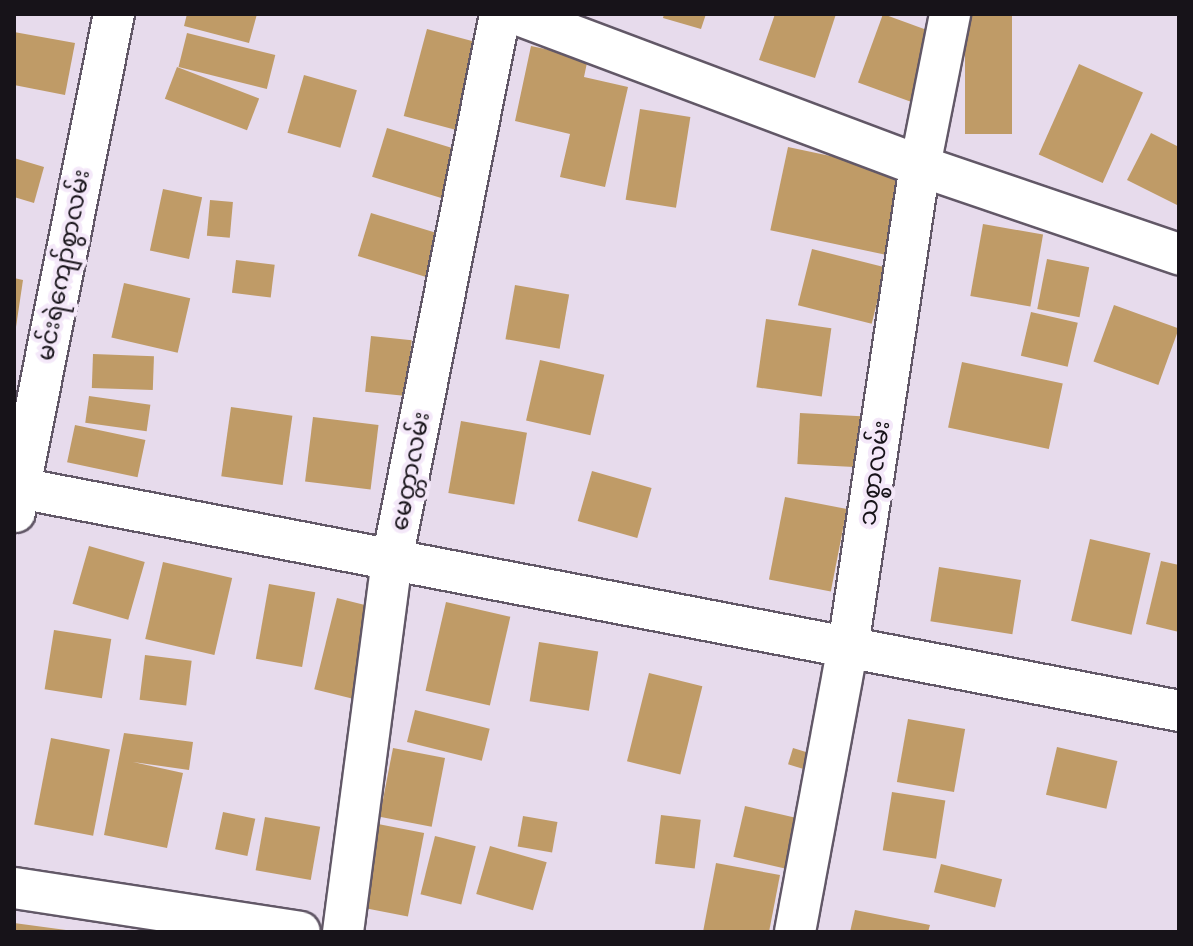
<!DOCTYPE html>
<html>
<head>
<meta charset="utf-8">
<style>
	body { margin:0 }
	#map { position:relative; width:1193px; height:946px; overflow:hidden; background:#e7dbec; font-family:Merriweather,"Noto Sans Myanmar",serif }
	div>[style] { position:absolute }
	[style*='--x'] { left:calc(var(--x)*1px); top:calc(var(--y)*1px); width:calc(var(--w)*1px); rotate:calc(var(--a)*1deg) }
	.building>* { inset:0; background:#bf9b67; transform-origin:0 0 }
	.roads { filter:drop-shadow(2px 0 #625867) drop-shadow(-2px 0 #625867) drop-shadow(0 2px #625867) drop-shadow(0 -2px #625867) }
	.street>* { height:40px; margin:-20px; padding:0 20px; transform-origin:20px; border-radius:20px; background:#fff }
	span { translate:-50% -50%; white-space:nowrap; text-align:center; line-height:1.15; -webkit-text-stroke:8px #f4e8f9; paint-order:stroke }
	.street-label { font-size:24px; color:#171319 }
	.frame { position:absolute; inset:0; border:16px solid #171319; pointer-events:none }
</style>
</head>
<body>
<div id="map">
	<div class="building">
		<div style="clip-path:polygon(187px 14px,257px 14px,249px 43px,184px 26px)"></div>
		<div style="clip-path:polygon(664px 14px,706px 14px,701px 29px,663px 18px)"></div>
		<div style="clip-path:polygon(775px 14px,836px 14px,815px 78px,759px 60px)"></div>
		<div style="left:883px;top:14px;width:62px;height:73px;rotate:20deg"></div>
		<div style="left:965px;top:14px;width:47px;height:120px"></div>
		<div style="left:427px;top:29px;width:67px;height:90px;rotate:15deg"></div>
		<div style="clip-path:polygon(14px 32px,75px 43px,65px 95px,14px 85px)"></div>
		<div style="left:187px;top:33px;width:91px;height:35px;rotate:14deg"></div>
		<div style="clip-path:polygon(531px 46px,588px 58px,584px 77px,628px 87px,605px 187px,560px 177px,570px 134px,515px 121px)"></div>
		<div style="left:1079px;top:64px;width:70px;height:99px;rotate:24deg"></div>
		<div style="left:177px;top:67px;width:88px;height:34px;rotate:21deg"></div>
		<div style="left:304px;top:75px;width:55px;height:60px;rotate:16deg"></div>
		<div style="left:640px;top:109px;width:51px;height:92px;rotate:9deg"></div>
		<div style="left:387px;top:128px;width:80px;height:51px;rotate:17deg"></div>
		<div style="clip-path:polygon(1151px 133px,1179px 147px,1179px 206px,1127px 180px)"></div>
		<div style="left:788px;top:147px;width:119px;height:85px;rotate:12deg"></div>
		<div style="clip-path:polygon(14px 158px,44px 167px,34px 203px,14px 197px)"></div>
		<div style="left:163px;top:189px;width:40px;height:63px;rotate:12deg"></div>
		<div style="left:210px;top:200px;width:23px;height:36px;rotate:5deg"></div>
		<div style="left:371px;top:213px;width:73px;height:45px;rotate:17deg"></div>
		<div style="left:983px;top:224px;width:61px;height:73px;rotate:10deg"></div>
		<div style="left:812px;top:249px;width:76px;height:58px;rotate:14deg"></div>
		<div style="left:1047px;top:259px;width:43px;height:51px;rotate:11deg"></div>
		<div style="left:236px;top:260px;width:39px;height:33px;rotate:7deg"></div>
		<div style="clip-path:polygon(14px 278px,23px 280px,16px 327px,14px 327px)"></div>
		<div style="left:124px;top:283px;width:68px;height:56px;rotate:13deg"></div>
		<div style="left:515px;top:285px;width:55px;height:55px;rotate:10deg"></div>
		<div style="left:1114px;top:305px;width:69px;height:60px;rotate:20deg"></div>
		<div style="left:1031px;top:312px;width:48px;height:45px;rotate:13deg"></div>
		<div style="left:766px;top:319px;width:66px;height:69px;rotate:8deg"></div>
		<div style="left:371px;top:336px;width:41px;height:56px;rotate:6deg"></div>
		<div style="left:93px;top:354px;width:61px;height:34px;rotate:2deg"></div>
		<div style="left:540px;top:360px;width:66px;height:62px;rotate:13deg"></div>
		<div style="left:962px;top:362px;width:103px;height:67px;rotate:12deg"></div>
		<div style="left:89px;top:396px;width:62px;height:27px;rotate:8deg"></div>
		<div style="left:231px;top:407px;width:62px;height:70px;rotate:8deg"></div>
		<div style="left:800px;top:413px;width:66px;height:51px;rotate:3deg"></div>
		<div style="left:313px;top:417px;width:66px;height:65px;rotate:7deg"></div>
		<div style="left:461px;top:421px;width:67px;height:73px;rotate:10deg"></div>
		<div style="left:75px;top:425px;width:72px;height:38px;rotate:12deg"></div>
		<div style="left:592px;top:471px;width:62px;height:52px;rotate:16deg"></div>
		<div style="left:785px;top:497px;width:63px;height:84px;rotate:11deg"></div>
		<div style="left:1090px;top:539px;width:62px;height:84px;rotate:13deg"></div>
		<div style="left:89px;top:546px;width:58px;height:60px;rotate:16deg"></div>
		<div style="clip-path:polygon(1161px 561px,1179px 565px,1179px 632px,1146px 624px)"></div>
		<div style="left:163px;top:562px;width:71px;height:79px;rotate:13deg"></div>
		<div style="left:939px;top:567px;width:83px;height:55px;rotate:9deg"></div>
		<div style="left:269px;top:584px;width:47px;height:76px;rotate:10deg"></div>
		<div style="left:337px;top:598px;width:42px;height:94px;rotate:14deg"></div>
		<div style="left:446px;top:602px;width:66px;height:91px;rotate:13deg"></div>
		<div style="left:54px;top:630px;width:58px;height:60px;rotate:9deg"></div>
		<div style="left:539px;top:642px;width:60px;height:60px;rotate:9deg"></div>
		<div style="left:145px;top:655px;width:47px;height:45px;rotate:7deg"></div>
		<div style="left:649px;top:673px;width:55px;height:91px;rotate:14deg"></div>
		<div style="left:415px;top:710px;width:77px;height:33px;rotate:14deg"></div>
		<div style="left:908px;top:719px;width:58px;height:64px;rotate:10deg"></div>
		<div style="clip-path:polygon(124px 733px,193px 742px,189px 770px,133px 762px,183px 773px,167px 848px,104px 835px)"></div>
		<div style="left:51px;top:738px;width:60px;height:88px;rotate:11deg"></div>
		<div style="left:1057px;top:747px;width:62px;height:49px;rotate:13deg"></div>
		<div style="left:393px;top:748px;width:53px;height:70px;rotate:11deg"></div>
		<div style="left:793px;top:748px;width:34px;height:17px;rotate:17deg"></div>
		<div style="left:892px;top:792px;width:54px;height:59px;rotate:9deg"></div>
		<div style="left:745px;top:806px;width:72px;height:52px;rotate:13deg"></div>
		<div style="left:223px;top:812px;width:33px;height:38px;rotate:12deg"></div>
		<div style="left:661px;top:815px;width:40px;height:49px;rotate:7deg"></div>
		<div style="left:523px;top:816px;width:35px;height:31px;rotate:10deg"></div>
		<div style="left:265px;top:817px;width:56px;height:54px;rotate:10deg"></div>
		<div style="left:378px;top:824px;width:47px;height:85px;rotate:11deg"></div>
		<div style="left:435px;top:836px;width:42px;height:60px;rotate:14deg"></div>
		<div style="left:490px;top:846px;width:59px;height:50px;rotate:16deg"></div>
		<div style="clip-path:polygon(716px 863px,780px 875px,769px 932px,703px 932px)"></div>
		<div style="left:941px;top:864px;width:63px;height:29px;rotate:14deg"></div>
		<div style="clip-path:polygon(855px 910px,930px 925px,928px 932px,850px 932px)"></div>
		<div style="clip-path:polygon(14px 923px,66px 930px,66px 932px,14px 932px)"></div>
	</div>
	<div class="roads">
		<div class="street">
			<div style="--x:516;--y:14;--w:432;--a:20.6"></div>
			<div style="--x:920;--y:166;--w:274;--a:18.8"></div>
			<div style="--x:14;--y:487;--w:1186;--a:10.88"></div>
			<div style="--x:15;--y:512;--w:508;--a:-78.76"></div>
			<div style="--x:14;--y:888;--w:289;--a:8.7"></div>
			<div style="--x:343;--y:932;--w:375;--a:-82.5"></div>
			<div style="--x:392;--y:560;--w:557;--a:-78.81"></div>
			<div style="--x:795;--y:932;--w:290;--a:-79.5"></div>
			<div style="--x:848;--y:647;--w:486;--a:-81.5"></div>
			<div style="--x:920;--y:166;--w:155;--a:-78.8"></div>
		</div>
	</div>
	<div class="street-label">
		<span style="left:63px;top:265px;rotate:-79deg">မင်းရဲကျော်စွာလမ်း</span>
		<span style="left:410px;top:471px;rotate:-79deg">မေတ္တာလမ်း</span>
		<span style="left:874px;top:473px;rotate:-82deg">သစ္စာလမ်း</span>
	</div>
	<div class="frame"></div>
</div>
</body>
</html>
